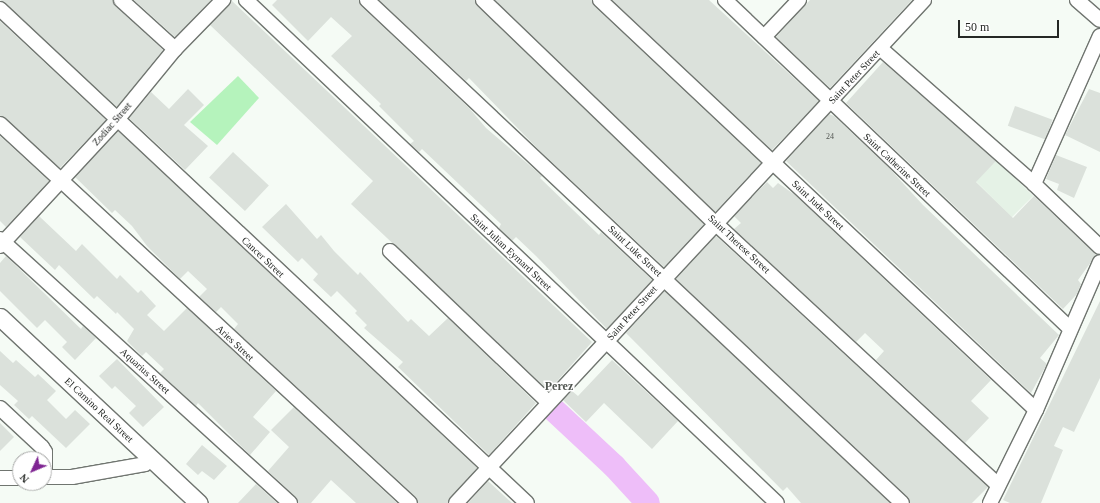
<!DOCTYPE html>
<html>
<head>
<meta charset="utf-8">
<style>
	body { margin:0 }
	#map { position:relative; width:1100px; height:503px; overflow:hidden; background:#f5fbf5; font-family:Georgia,serif }
	div>[style] { position:absolute }
	[style*='--x'] { left:calc(var(--x)*1px); top:calc(var(--y)*1px); width:calc(var(--w)*1px); rotate:calc(var(--a)*1deg) }
	.built>* { inset:0; background:#e5f2e6; transform-origin:0 0 }
	.green>* { inset:0; background:#b5f3bc }
	.river>* { height:24px; margin:-12px; padding:0 12px; transform-origin:12px; border-radius:12px; background:#eebef9 }
	.building>* { inset:0; background:#dbe1db; transform-origin:0 0 }
	.roads { filter:drop-shadow(1px 0 #707570) drop-shadow(-1px 0 #707570) drop-shadow(0 1px #707570) drop-shadow(0 -1px #707570) }
	.minor>* { height:14px; margin:-7px; padding:0 7px; transform-origin:7px; border-radius:7px; background:#fff }
	.tertiary>* { height:17px; margin:-8.5px; padding:0 8.5px; transform-origin:8.5px; border-radius:8.5px; background:#fff }
	span { translate:-50% -50%; white-space:nowrap; text-align:center; line-height:1.15; -webkit-text-stroke:3px #fff; paint-order:stroke }
	.number-label { font-size:8px; color:#525652 }
	.number-label span { -webkit-text-stroke-width:0 }
	.street-label { font-size:10px; color:#252825 }
	.quarter-label { font-size:12px; color:#515651; font-weight:700 }
	.north { position:absolute; left:12px; top:451px; width:40px; height:40px; box-sizing:border-box; background:#fff; border:1px solid #a8a9a8; border-radius:50%; rotate:226deg; font-size:11px; font-weight:700; line-height:16px; text-align:center; color:#252825 }
	.north::after { content:''; display:block; margin:auto; width:14px; height:18px; background:#7f2592; clip-path:polygon(50% 0,100% 100%,50% 72%,0 100%) }
	.scale { position:absolute; left:958px; top:20px; width:101px; height:18px; box-sizing:border-box; border:2px solid #252825; border-top:0; padding-left:5px; font-size:12px; line-height:14px; white-space:nowrap; color:#252825; -webkit-text-stroke:3px #fff; paint-order:stroke }
</style>
</head>
<body>
<div id="map">
	<div class="built">
		<div style="left:997px;top:160px;width:51px;height:30px;rotate:45deg"></div>
	</div>
	<div class="green">
		<div style="clip-path:polygon(238px 76px,259px 98px,217px 145px,190px 122px)"></div>
	</div>
	<div class="river">
		<div style="--x:555;--y:411;--w:81;--a:43"></div>
		<div style="--x:614;--y:466;--w:50;--a:47.4"></div>
	</div>
	<div class="building">
		<div style="clip-path:polygon(0 0,113px 0,115px 6px,163px 50px,117px 107px)"></div>
		<div style="clip-path:polygon(134px 0,211px 0,175px 37px)"></div>
		<div style="clip-path:polygon(231px 0,592px 342px,551px 388px,548px 390px,351px 204px,373px 181px,210px 25px)"></div>
		<div style="clip-path:polygon(277px 0,359px 0,361px 6px,470px 109px,486px 128px,542px 176px,540px 178px,599px 235px,601px 232px,652px 280px,607px 329px,536px 256px,516px 237px,512px 241px,499px 228px,501px 224px,481px 205px,422px 149px,419px 152px,410px 144px,414px 141px,379px 106px,381px 104px,331px 56px,352px 36px,331px 17px,308px 41px,272px 5px)"></div>
		<div style="clip-path:polygon(379px 0,475px 0,477px 6px,704px 224px,664px 267px,538px 149px,469px 78px,466px 81px)"></div>
		<div style="clip-path:polygon(495px 0,592px 0,594px 6px,761px 163px,715px 212px)"></div>
		<div style="clip-path:polygon(612px 0,709px 0,819px 101px,772px 150px)"></div>
		<div style="clip-path:polygon(810px 0,912px 0,830px 88px,776px 37px)"></div>
		<div style="clip-path:polygon(0 21px,106px 120px,60px 168px,0 116px)"></div>
		<div style="clip-path:polygon(883px 62px,996px 161px,976px 182px,1013px 218px,1034px 196px,1096px 255px,1078px 280px,1081px 284px,1077px 294px,1063px 309px,846px 103px)"></div>
		<div style="clip-path:polygon(188px 89px,204px 105px,184px 125px,208px 146px,185px 170px,129px 118px,151px 92px,169px 109px)"></div>
		<div style="clip-path:polygon(1089px 89px,1100px 93px,1100px 152px,1065px 135px)"></div>
		<div style="left:1015px;top:106px;width:40px;height:21px;rotate:20deg"></div>
		<div style="clip-path:polygon(829px 114px,834px 116px,889px 168px,923px 205px,1059px 335px,1040px 358px,1047px 364px,1031px 393px,786px 161px)"></div>
		<div style="clip-path:polygon(118px 131px,477px 468px,448px 503px,418px 503px,416px 497px,234px 329px,238px 324px,221px 307px,216px 312px,199px 297px,207px 289px,188px 271px,180px 279px,147px 246px,132px 226px,115px 210px,112px 213px,75px 177px)"></div>
		<div style="clip-path:polygon(0 136px,49px 181px,6px 227px,0 221px)"></div>
		<div style="left:233px;top:152px;width:49px;height:35px;rotate:43deg"></div>
		<div style="clip-path:polygon(1056px 155px,1087px 167px,1074px 198px,1057px 190px,1059px 184px,1046px 179px)"></div>
		<div style="clip-path:polygon(767px 182px,773px 188px,778px 183px,795px 195px,991px 380px,971px 401px,989px 418px,965px 443px,876px 360px,884px 351px,865px 333px,856px 342px,734px 229px,741px 223px,734px 216px)"></div>
		<div style="clip-path:polygon(286px 204px,317px 239px,321px 235px,334px 251px,358px 275px,360px 272px,408px 322px,411px 319px,429px 336px,448px 318px,536px 403px,489px 455px,398px 367px,403px 362px,364px 328px,367px 325px,355px 313px,357px 311px,337px 291px,331px 297px,313px 280px,318px 274px,302px 258px,298px 262px,262px 227px)"></div>
		<div style="clip-path:polygon(39px 216px,76px 251px,82px 244px,117px 279px,120px 275px,138px 293px,141px 290px,156px 306px,147px 315px,164px 331px,187px 308px,276px 391px,253px 417px,270px 432px,250px 455px,198px 403px,196px 406px,160px 373px,164px 369px,146px 352px,142px 356px,127px 341px,134px 329px,117px 312px,116px 314px,97px 296px,94px 299px,59px 265px,55px 270px,20px 237px)"></div>
		<div style="clip-path:polygon(716px 236px,988px 487px,972px 503px,910px 503px,908px 497px,676px 279px)"></div>
		<div style="clip-path:polygon(6px 256px,81px 329px,83px 326px,96px 338px,75px 360px,62px 347px,67px 342px,45px 320px,37px 328px,0 291px,0 263px)"></div>
		<div style="clip-path:polygon(665px 291px,890px 503px,801px 503px,787px 487px,783px 491px,626px 333px)"></div>
		<div style="clip-path:polygon(1100px 301px,1100px 378px,1074px 432px,1063px 427px,1054px 446px,1063px 450px,1041px 503px,1010px 503px,1003px 500px)"></div>
		<div style="clip-path:polygon(0 351px,13px 363px,16px 360px,35px 377px,38px 374px,56px 391px,47px 400px,66px 419px,75px 410px,90px 424px,66px 448px,32px 416px,29px 419px,14px 405px,18px 401px,0 385px)"></div>
		<div style="clip-path:polygon(117px 359px,164px 407px,143px 427px,129px 413px,136px 406px,115px 386px,112px 389px,99px 376px)"></div>
		<div style="clip-path:polygon(612px 360px,678px 421px,652px 449px,604px 403px,586px 422px,563px 400px,572px 391px,578px 396px)"></div>
		<div style="clip-path:polygon(294px 407px,397px 503px,356px 503px,331px 480px,311px 503px,298px 503px,296px 497px,268px 471px,289px 447px,271px 430px)"></div>
		<div style="clip-path:polygon(0 423px,14px 437px,0 451px)"></div>
		<div style="clip-path:polygon(202px 445px,227px 466px,214px 480px,202px 471px,198px 475px,186px 464px)"></div>
		<div style="clip-path:polygon(488px 481px,512px 503px,468px 503px)"></div>
		<div style="clip-path:polygon(256px 484px,277px 503px,238px 503px)"></div>
	</div>
	<div class="roads">
		<div class="minor">
			<div style="--x:121;--y:0;--w:73;--a:42.2"></div>
			<div style="--x:246;--y:0;--w:731;--a:43.45"></div>
			<div style="--x:367;--y:0;--w:734;--a:43.23"></div>
			<div style="--x:483;--y:0;--w:320;--a:43.9"></div>
			<div style="--x:714;--y:222;--w:387;--a:42.8"></div>
			<div style="--x:600;--y:0;--w:598;--a:43.24"></div>
			<div style="--x:725;--y:0;--w:477;--a:43.6"></div>
			<div style="--x:1077;--y:0;--w:30;--a:41"></div>
			<div style="--x:0;--y:9;--w:722;--a:43.15"></div>
			<div style="--x:764;--y:37;--w:51;--a:-46.6"></div>
			<div style="--x:880;--y:48;--w:205;--a:41.4"></div>
			<div style="--x:1034;--y:184;--w:91;--a:43.7"></div>
			<div style="--x:0;--y:124;--w:558;--a:42.75"></div>
			<div style="--x:1034;--y:184;--w:162;--a:-66"></div>
			<div style="--x:0;--y:239;--w:392;--a:42.3"></div>
			<div style="--x:0;--y:246;--w:171;--a:-47.1"></div>
			<div style="--x:116;--y:121;--w:93;--a:-50.7"></div>
			<div style="--x:175;--y:49;--w:69;--a:-45.6"></div>
			<div style="--x:390;--y:251;--w:219;--a:43.7"></div>
			<div style="--x:0;--y:408;--w:57;--a:42.9"></div>
			<div style="--x:42;--y:447;--w:6;--a:59"></div>
			<div style="--x:45;--y:452;--w:25;--a:90"></div>
			<div style="--x:44;--y:477;--w:28;--a:0"></div>
			<div style="--x:72;--y:477;--w:74;--a:-10.1"></div>
			<div style="--x:145;--y:464;--w:8;--a:-50"></div>
			<div style="--x:0;--y:478;--w:20;--a:0"></div>
			<div style="--x:456;--y:503;--w:687;--a:-47.06"></div>
			<div style="--x:990;--y:503;--w:104;--a:-63.7"></div>
			<div style="--x:1036;--y:410;--w:161;--a:-66.6"></div>
		</div>
		<div class="tertiary">
			<div style="--x:0;--y:317;--w:272;--a:43.1"></div>
		</div>
	</div>
	<div class="number-label">
		<span style="left:830px;top:137px">24</span>
	</div>
	<div class="street-label">
		<span style="left:854px;top:77px;rotate:-47deg">Saint Peter Street</span>
		<span style="left:112px;top:124px;rotate:-49deg">Zodiac Street</span>
		<span style="left:897px;top:165px;rotate:43deg">Saint Catherine Street</span>
		<span style="left:818px;top:205px;rotate:43deg">Saint Jude Street</span>
		<span style="left:739px;top:244px;rotate:43deg">Saint Therese Street</span>
		<span style="left:635px;top:251px;rotate:43deg">Saint Luke Street</span>
		<span style="left:511px;top:252px;rotate:43deg">Saint Julian Eymard Street</span>
		<span style="left:263px;top:257px;rotate:43deg">Cancer Street</span>
		<span style="left:632px;top:313px;rotate:-48deg">Saint Peter Street</span>
		<span style="left:235px;top:343px;rotate:43deg">Aries Street</span>
		<span style="left:145px;top:371px;rotate:42deg">Aquarius Street</span>
		<span style="left:99px;top:410px;rotate:43deg">El Camino Real Street</span>
	</div>
	<div class="quarter-label">
		<span style="left:559px;top:387px">Perez</span>
	</div>
	<div class="north">N</div>
	<div class="scale">50 m</div>
</div>
</body>
</html>
